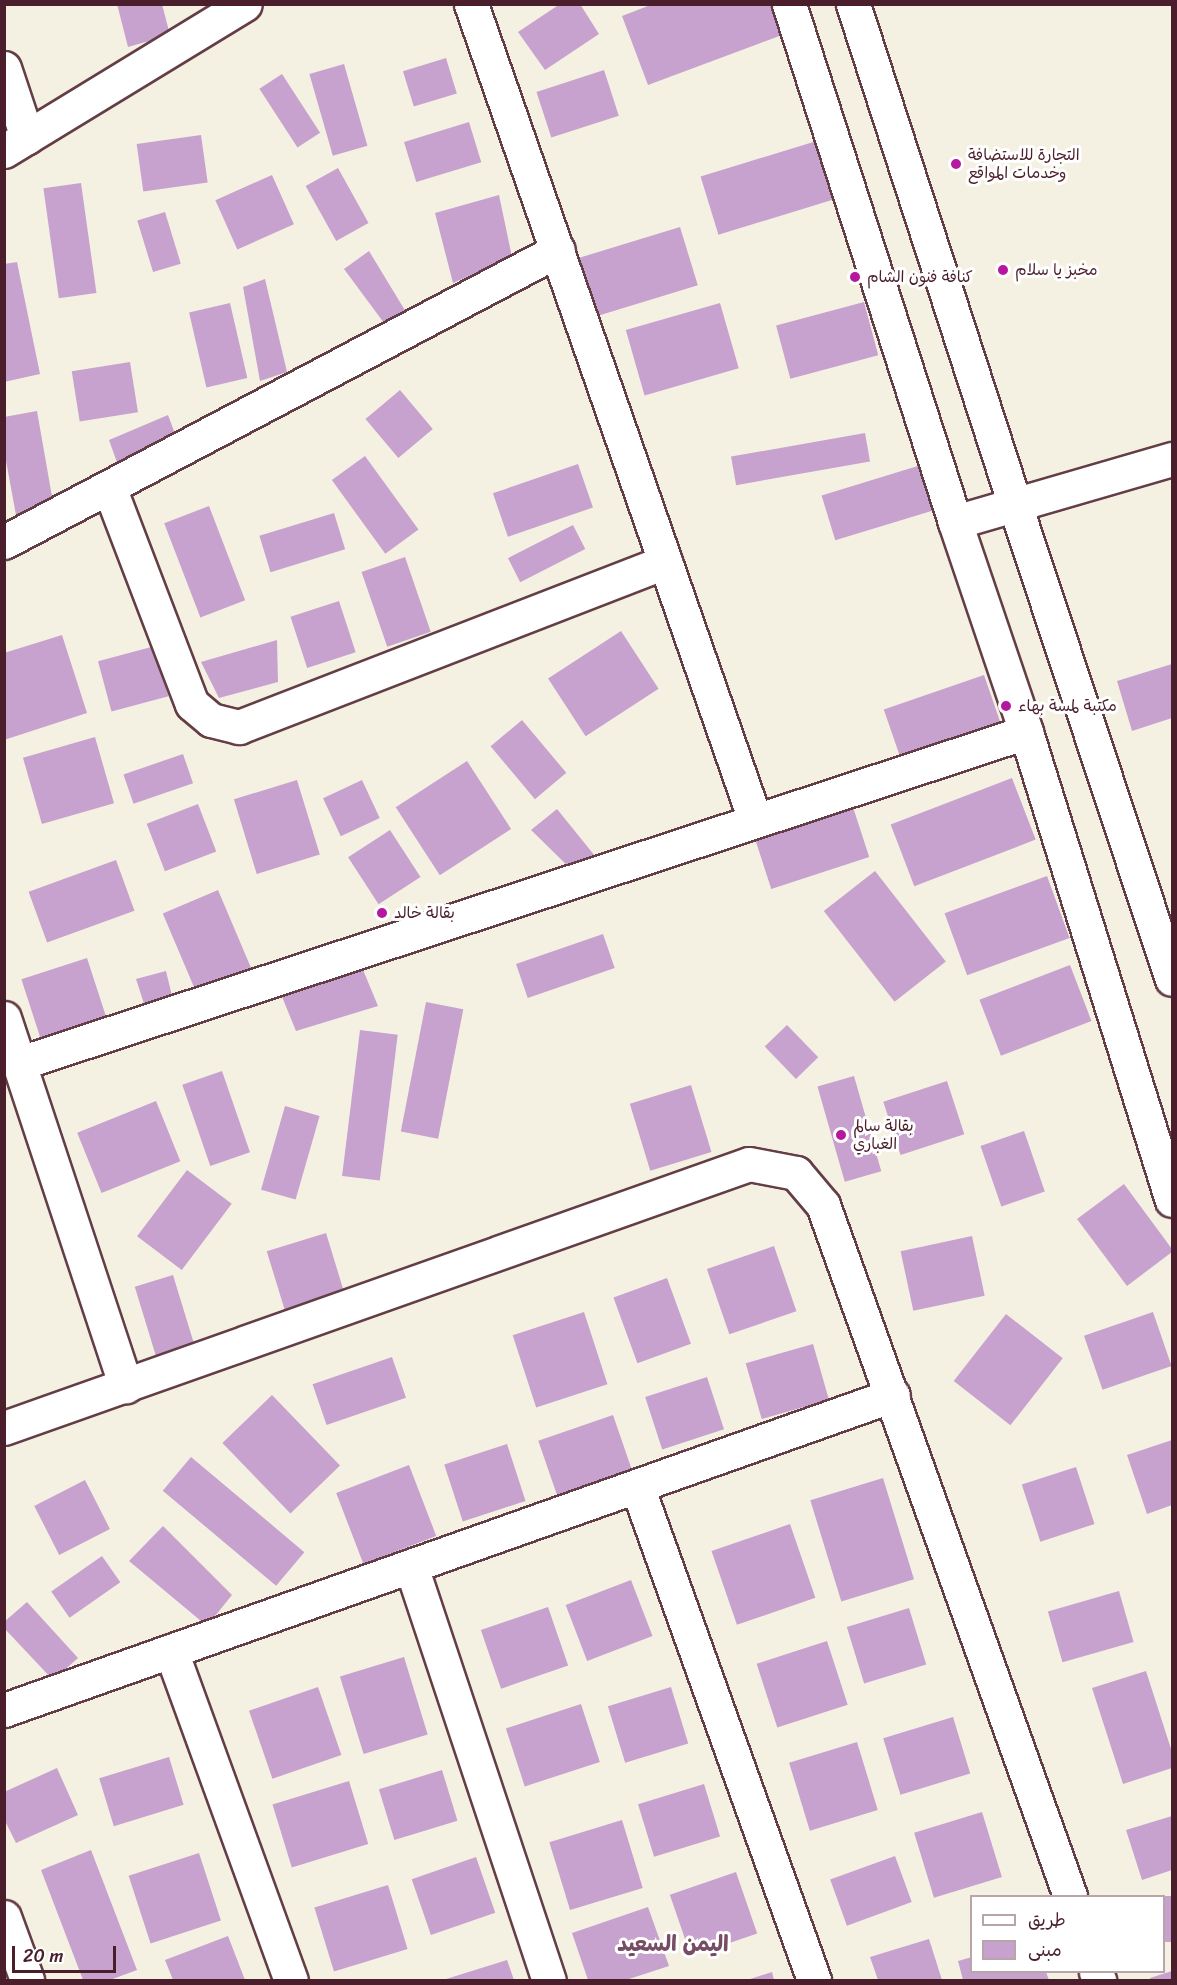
<!DOCTYPE html>
<html>
<head>
<meta charset="utf-8">
<style>
	body { margin:0 }
	#map { position:relative; width:1177px; height:1985px; overflow:hidden; background:#f5f1e2; font-family:Sriracha,"Playpen Sans Arabic",sans-serif }
	div>[style] { position:absolute }
	[style*='--x'] { left:calc(var(--x)*1px); top:calc(var(--y)*1px); width:calc(var(--w)*1px); rotate:calc(var(--a)*1deg) }
	.building>* { inset:0; background:#c7a2cf; transform-origin:0 0 }
	.roads { filter:drop-shadow(2px 0 #643e46) drop-shadow(-2px 0 #643e46) drop-shadow(0 2px #643e46) drop-shadow(0 -2px #643e46) }
	.minor>* { height:33px; margin:-16.5px; padding:0 16.5px; transform-origin:16.5px; border-radius:16.5px; background:#fff }
	.dots>* { width:16px; height:16px; translate:-50% -50%; box-sizing:border-box; border:3px solid #fff; border-radius:50% }
	span { translate:-50% -50%; white-space:nowrap; text-align:center; line-height:1.15; -webkit-text-stroke:6px #fff; paint-order:stroke }
	.poi-label { font-size:16px; color:#4a1f2b }
	.left { translate:0 -50%; text-align:left }
	.district-label { font-size:22px; color:#764d64; font-weight:700 }
	.frame { position:absolute; inset:0; border:6px solid #4a1f2b; pointer-events:none }
	.legend { position:absolute; left:970px; top:1895px; width:195px; height:78px; box-sizing:border-box; background:#fff; border:2px solid #b7a5aa; margin:0; padding:8px 10px; list-style:none; font-size:18px; color:#4a1f2b }
	.legend li { display:flex; align-items:center; gap:12px; height:30px }
	.legend b { width:30px; border:2px solid #b7a5aa }
	.scale { position:absolute; left:12px; top:1946px; width:104px; height:27px; box-sizing:border-box; border:3px solid #4a1f2b; border-top:0; padding-left:8px; font-size:18px; line-height:21px; white-space:nowrap; color:#4a1f2b; -webkit-text-stroke:4px #fff; paint-order:stroke }
</style>
</head>
<body>
<div id="map">
	<div class="building">
		<div style="clip-path:polygon(117px 4px,162px 4px,170px 35px,128px 47px)"></div>
		<div style="clip-path:polygon(560px 4px,580px 4px,599px 34px,545px 70px,518px 32px)"></div>
		<div style="clip-path:polygon(653px 4px,771px 4px,782px 35px,648px 85px,622px 16px)"></div>
		<div style="left:446px;top:58px;width:37px;height:45px;rotate:73deg"></div>
		<div style="left:344px;top:64px;width:85px;height:36px;rotate:74deg"></div>
		<div style="left:604px;top:70px;width:48px;height:71px;rotate:72deg"></div>
		<div style="left:282px;top:74px;width:70px;height:27px;rotate:57deg"></div>
		<div style="left:469px;top:122px;width:42px;height:68px;rotate:73deg"></div>
		<div style="left:201px;top:135px;width:48px;height:65px;rotate:82deg"></div>
		<div style="left:823px;top:139px;width:61px;height:128px;rotate:73deg"></div>
		<div style="left:338px;top:168px;width:63px;height:37px;rotate:61deg"></div>
		<div style="left:272px;top:175px;width:54px;height:62px;rotate:66deg"></div>
		<div style="left:81px;top:183px;width:111px;height:38px;rotate:82deg"></div>
		<div style="clip-path:polygon(499px 195px,512px 257px,453px 283px,435px 213px)"></div>
		<div style="left:165px;top:212px;width:54px;height:29px;rotate:73deg"></div>
		<div style="left:680px;top:227px;width:61px;height:106px;rotate:73deg"></div>
		<div style="clip-path:polygon(369px 251px,406px 312px,387px 327px,344px 269px)"></div>
		<div style="clip-path:polygon(17px 262px,40px 374px,4px 382px,4px 264px)"></div>
		<div style="clip-path:polygon(265px 279px,287px 372px,260px 381px,243px 287px)"></div>
		<div style="left:864px;top:302px;width:55px;height:91px;rotate:75deg"></div>
		<div style="left:230px;top:303px;width:77px;height:42px;rotate:77deg"></div>
		<div style="left:720px;top:303px;width:68px;height:98px;rotate:74deg"></div>
		<div style="left:130px;top:362px;width:51px;height:59px;rotate:81deg"></div>
		<div style="left:400px;top:390px;width:51px;height:45px;rotate:50deg"></div>
		<div style="clip-path:polygon(37px 411px,54px 508px,16px 515px,4px 450px,4px 417px)"></div>
		<div style="clip-path:polygon(168px 415px,177px 439px,119px 468px,109px 440px)"></div>
		<div style="left:865px;top:433px;width:29px;height:136px;rotate:80deg"></div>
		<div style="left:365px;top:456px;width:91px;height:41px;rotate:54deg"></div>
		<div style="left:578px;top:464px;width:46px;height:90px;rotate:71deg"></div>
		<div style="left:921px;top:465px;width:47px;height:104px;rotate:73deg"></div>
		<div style="left:209px;top:506px;width:101px;height:48px;rotate:69deg"></div>
		<div style="left:334px;top:513px;width:38px;height:78px;rotate:73deg"></div>
		<div style="left:573px;top:525px;width:27px;height:73px;rotate:63deg"></div>
		<div style="left:405px;top:557px;width:79px;height:46px;rotate:71deg"></div>
		<div style="left:339px;top:601px;width:54px;height:51px;rotate:72deg"></div>
		<div style="left:621px;top:631px;width:69px;height:87px;rotate:57deg"></div>
		<div style="clip-path:polygon(62px 635px,87px 713px,4px 740px,4px 653px)"></div>
		<div style="clip-path:polygon(277px 640px,278px 682px,219px 698px,201px 662px)"></div>
		<div style="left:155px;top:646px;width:52px;height:59px;rotate:75deg"></div>
		<div style="clip-path:polygon(1172px 664px,1172px 718px,1132px 731px,1117px 681px)"></div>
		<div style="left:984px;top:675px;width:54px;height:106px;rotate:71deg"></div>
		<div style="left:522px;top:720px;width:69px;height:41px;rotate:50deg"></div>
		<div style="left:95px;top:737px;width:69px;height:75px;rotate:74deg"></div>
		<div style="left:183px;top:754px;width:31px;height:63px;rotate:71deg"></div>
		<div style="left:467px;top:761px;width:81px;height:85px;rotate:57deg"></div>
		<div style="left:1012px;top:778px;width:66px;height:130px;rotate:69deg"></div>
		<div style="left:297px;top:780px;width:78px;height:66px;rotate:73deg"></div>
		<div style="left:362px;top:780px;width:42px;height:43px;rotate:65deg"></div>
		<div style="left:851px;top:801px;width:59px;height:103px;rotate:72deg"></div>
		<div style="left:198px;top:804px;width:51px;height:55px;rotate:69deg"></div>
		<div style="clip-path:polygon(557px 809px,595px 856px,575px 873px,531px 830px)"></div>
		<div style="left:390px;top:830px;width:56px;height:50px;rotate:57deg"></div>
		<div style="left:116px;top:860px;width:54px;height:93px;rotate:70deg"></div>
		<div style="left:875px;top:871px;width:115px;height:65px;rotate:52deg"></div>
		<div style="left:1047px;top:876px;width:66px;height:109px;rotate:70deg"></div>
		<div style="left:218px;top:890px;width:91px;height:60px;rotate:67deg"></div>
		<div style="left:603px;top:934px;width:36px;height:92px;rotate:71deg"></div>
		<div style="left:87px;top:958px;width:64px;height:69px;rotate:72deg"></div>
		<div style="clip-path:polygon(361px 965px,378px 1006px,296px 1031px,278px 987px)"></div>
		<div style="left:1070px;top:965px;width:60px;height:97px;rotate:69deg"></div>
		<div style="clip-path:polygon(166px 971px,173px 1000px,147px 1013px,136px 979px)"></div>
		<div style="left:426px;top:1002px;width:38px;height:132px;rotate:11deg"></div>
		<div style="left:787px;top:1025px;width:45px;height:31px;rotate:46deg"></div>
		<div style="left:360px;top:1030px;width:38px;height:147px;rotate:7deg"></div>
		<div style="left:222px;top:1071px;width:86px;height:42px;rotate:71deg"></div>
		<div style="left:854px;top:1076px;width:99px;height:38px;rotate:74deg"></div>
		<div style="left:947px;top:1081px;width:56px;height:67px;rotate:72deg"></div>
		<div style="left:691px;top:1085px;width:70px;height:64px;rotate:73deg"></div>
		<div style="left:156px;top:1101px;width:65px;height:85px;rotate:68deg"></div>
		<div style="left:285px;top:1106px;width:36px;height:87px;rotate:16deg"></div>
		<div style="left:1024px;top:1131px;width:64px;height:46px;rotate:71deg"></div>
		<div style="left:187px;top:1170px;width:56px;height:83px;rotate:37deg"></div>
		<div style="clip-path:polygon(1124px 1184px,1172px 1249px,1172px 1252px,1127px 1286px,1077px 1219px)"></div>
		<div style="left:326px;top:1233px;width:75px;height:62px;rotate:73deg"></div>
		<div style="left:972px;top:1236px;width:61px;height:73px;rotate:78deg"></div>
		<div style="left:774px;top:1246px;width:69px;height:71px;rotate:71deg"></div>
		<div style="left:173px;top:1275px;width:74px;height:40px;rotate:73deg"></div>
		<div style="left:667px;top:1278px;width:70px;height:57px;rotate:70deg"></div>
		<div style="left:584px;top:1312px;width:76px;height:75px;rotate:72deg"></div>
		<div style="left:1153px;top:1312px;width:57px;height:73px;rotate:71deg"></div>
		<div style="left:1006px;top:1314px;width:72px;height:85px;rotate:38deg"></div>
		<div style="left:813px;top:1344px;width:58px;height:70px;rotate:74deg"></div>
		<div style="left:392px;top:1357px;width:43px;height:84px;rotate:71deg"></div>
		<div style="left:707px;top:1377px;width:55px;height:65px;rotate:72deg"></div>
		<div style="left:272px;top:1395px;width:98px;height:69px;rotate:46deg"></div>
		<div style="left:613px;top:1415px;width:60px;height:79px;rotate:71deg"></div>
		<div style="clip-path:polygon(1172px 1440px,1172px 1505px,1147px 1514px,1127px 1455px)"></div>
		<div style="left:507px;top:1444px;width:60px;height:66px;rotate:72deg"></div>
		<div style="left:191px;top:1457px;width:148px;height:44px;rotate:40deg"></div>
		<div style="left:409px;top:1465px;width:76px;height:78px;rotate:69deg"></div>
		<div style="left:1076px;top:1467px;width:60px;height:57px;rotate:72deg"></div>
		<div style="left:883px;top:1478px;width:106px;height:76px;rotate:73deg"></div>
		<div style="left:85px;top:1480px;width:55px;height:57px;rotate:63deg"></div>
		<div style="left:790px;top:1524px;width:78px;height:83px;rotate:71deg"></div>
		<div style="clip-path:polygon(163px 1526px,232px 1595px,207px 1626px,129px 1561px)"></div>
		<div style="left:102px;top:1556px;width:32px;height:62px;rotate:55deg"></div>
		<div style="left:631px;top:1580px;width:60px;height:70px;rotate:69deg"></div>
		<div style="left:1119px;top:1591px;width:53px;height:74px;rotate:74deg"></div>
		<div style="clip-path:polygon(27px 1602px,78px 1658px,53px 1680px,4px 1628px,4px 1622px)"></div>
		<div style="left:548px;top:1607px;width:62px;height:71px;rotate:71deg"></div>
		<div style="left:909px;top:1608px;width:59px;height:65px;rotate:73deg"></div>
		<div style="left:827px;top:1641px;width:67px;height:74px;rotate:72deg"></div>
		<div style="left:404px;top:1657px;width:81px;height:67px;rotate:73deg"></div>
		<div style="clip-path:polygon(1146px 1671px,1172px 1752px,1172px 1768px,1123px 1784px,1092px 1688px)"></div>
		<div style="left:318px;top:1687px;width:72px;height:73px;rotate:71deg"></div>
		<div style="left:671px;top:1687px;width:59px;height:66px;rotate:73deg"></div>
		<div style="left:581px;top:1704px;width:61px;height:79px;rotate:72deg"></div>
		<div style="left:953px;top:1717px;width:59px;height:73px;rotate:73deg"></div>
		<div style="left:857px;top:1742px;width:71px;height:71px;rotate:73deg"></div>
		<div style="left:169px;top:1757px;width:50px;height:73px;rotate:73deg"></div>
		<div style="clip-path:polygon(57px 1768px,78px 1815px,16px 1843px,4px 1819px,4px 1792px)"></div>
		<div style="left:442px;top:1770px;width:53px;height:66px;rotate:73deg"></div>
		<div style="left:349px;top:1781px;width:66px;height:80px;rotate:73deg"></div>
		<div style="left:704px;top:1784px;width:55px;height:69px;rotate:73deg"></div>
		<div style="left:982px;top:1812px;width:68px;height:71px;rotate:73deg"></div>
		<div style="clip-path:polygon(1172px 1816px,1172px 1870px,1142px 1880px,1126px 1830px)"></div>
		<div style="left:622px;top:1820px;width:71px;height:76px;rotate:73deg"></div>
		<div style="clip-path:polygon(91px 1850px,137px 1970px,110px 1980px,83px 1980px,41px 1870px)"></div>
		<div style="left:199px;top:1853px;width:71px;height:74px;rotate:72deg"></div>
		<div style="left:895px;top:1856px;width:49px;height:69px;rotate:70deg"></div>
		<div style="left:476px;top:1857px;width:59px;height:68px;rotate:71deg"></div>
		<div style="left:736px;top:1872px;width:65px;height:70px;rotate:71deg"></div>
		<div style="left:388px;top:1885px;width:67px;height:77px;rotate:73deg"></div>
		<div style="left:1172px;top:1896px;width:46px;height:8px;rotate:90deg"></div>
		<div style="clip-path:polygon(648px 1907px,669px 1966px,626px 1980px,588px 1980px,572px 1933px)"></div>
		<div style="clip-path:polygon(228px 1936px,245px 1980px,173px 1980px,165px 1960px)"></div>
		<div style="clip-path:polygon(929px 1939px,942px 1980px,878px 1980px,870px 1957px)"></div>
		<div style="clip-path:polygon(972px 1957px,972px 1972px,1046px 1972px,1049px 1980px,963px 1980px,958px 1961px)"></div>
		<div style="clip-path:polygon(507px 1960px,514px 1980px,443px 1980px)"></div>
		<div style="clip-path:polygon(1172px 1971px,1172px 1980px,1151px 1980px,1150px 1978px)"></div>
		<div style="clip-path:polygon(772px 1972px,774px 1980px,747px 1980px)"></div>
	</div>
	<div class="roads">
		<div class="minor">
			<div style="--x:471;--y:4;--w:864;--a:70.81"></div>
			<div style="--x:789;--y:4;--w:544;--a:72.23"></div>
			<div style="--x:955;--y:522;--w:222;--a:71.3"></div>
			<div style="--x:1026;--y:732;--w:490;--a:72.7"></div>
			<div style="--x:853;--y:4;--w:527;--a:72.08"></div>
			<div style="--x:1015;--y:505;--w:499;--a:71.7"></div>
			<div style="--x:4;--y:68;--w:73;--a:71.6"></div>
			<div style="--x:4;--y:151;--w:282;--a:-31.4"></div>
			<div style="--x:109;--y:487;--w:232;--a:69.1"></div>
			<div style="--x:192;--y:704;--w:25;--a:40"></div>
			<div style="--x:211;--y:720;--w:29;--a:14"></div>
			<div style="--x:239;--y:727;--w:457;--a:-21.2"></div>
			<div style="--x:955;--y:522;--w:226;--a:-16.2"></div>
			<div style="--x:4;--y:542;--w:626;--a:-27.79"></div>
			<div style="--x:4;--y:1018;--w:388;--a:71.7"></div>
			<div style="--x:20;--y:1063;--w:1059;--a:-18.21"></div>
			<div style="--x:4;--y:1428;--w:790;--a:-19.51"></div>
			<div style="--x:749;--y:1164;--w:48;--a:10.8"></div>
			<div style="--x:796;--y:1173;--w:42;--a:49.8"></div>
			<div style="--x:823;--y:1205;--w:734;--a:70.33"></div>
			<div style="--x:637;--y:1486;--w:525;--a:70.29"></div>
			<div style="--x:411;--y:1566;--w:436;--a:71.6"></div>
			<div style="--x:171;--y:1651;--w:350;--a:70"></div>
			<div style="--x:4;--y:1710;--w:943;--a:-19.51"></div>
			<div style="--x:4;--y:1917;--w:67;--a:69.9"></div>
			<div style="--x:1096;--y:1972;--w:9;--a:69"></div>
		</div>
	</div>
	<div class="dots">
		<div style="left:956px;top:164px;background:#b5179e"></div>
		<div style="left:1003px;top:270px;background:#b5179e"></div>
		<div style="left:855px;top:277px;background:#b5179e"></div>
		<div style="left:1006px;top:706px;background:#b5179e"></div>
		<div style="left:382px;top:913px;background:#b5179e"></div>
		<div style="left:841px;top:1135px;background:#b5179e"></div>
	</div>
	<div class="poi-label">
		<span class="left" style="left:968px;top:164px">التجارة للاستضافة<br>وخدمات المواقع</span>
		<span class="left" style="left:1015px;top:270px">مخبز يا سلام</span>
		<span class="left" style="left:867px;top:277px">كنافة فنون الشام</span>
		<span class="left" style="left:1018px;top:706px">مكتبة لمسة بهاء</span>
		<span class="left" style="left:394px;top:913px">بقالة خالد</span>
		<span class="left" style="left:853px;top:1135px">بقالة سالم<br>الغباري</span>
	</div>
	<div class="district-label">
		<span style="left:673px;top:1944px">اليمن السعيد</span>
	</div>
	<div class="frame"></div>
	<ul class="legend">
	<li><b style="height:8px;background:#fff"></b>طريق</li>
	<li><b style="height:16px;background:#c7a2cf"></b>مبنى</li>
	</ul>
	<div class="scale">20 m</div>
</div>
</body>
</html>
